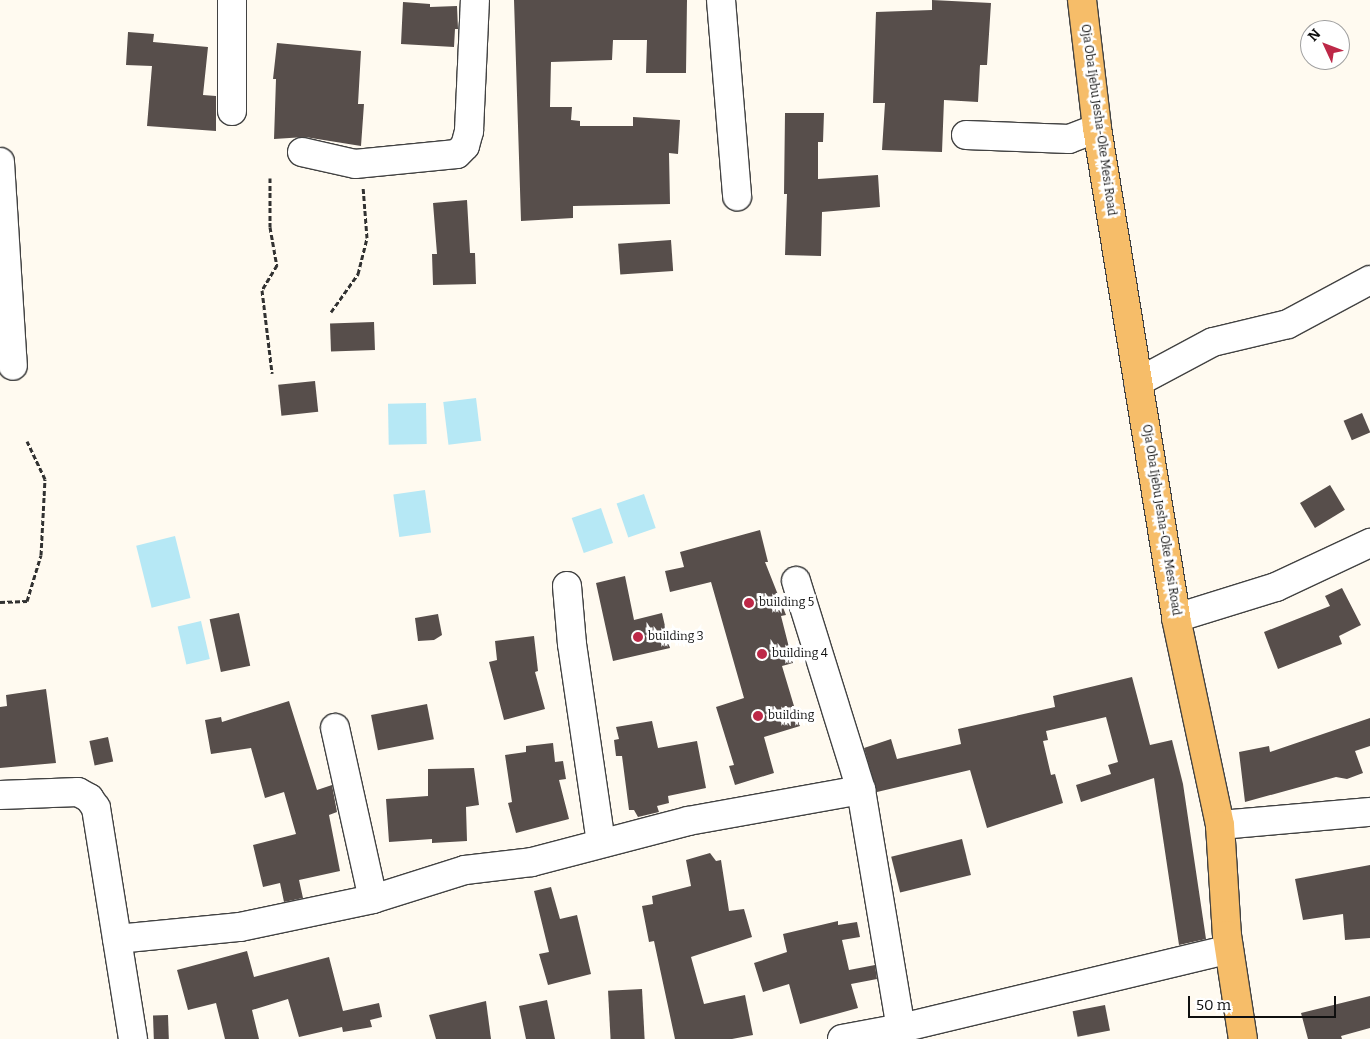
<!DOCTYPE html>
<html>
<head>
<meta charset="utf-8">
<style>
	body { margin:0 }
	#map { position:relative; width:1370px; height:1039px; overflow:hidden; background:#fffaf0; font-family:Bitter,serif }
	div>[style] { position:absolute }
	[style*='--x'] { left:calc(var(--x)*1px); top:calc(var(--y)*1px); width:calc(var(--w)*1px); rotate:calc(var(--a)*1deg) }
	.water>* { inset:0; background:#b6e8f5; transform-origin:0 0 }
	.building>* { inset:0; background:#574e4b; transform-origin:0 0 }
	.path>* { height:3px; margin-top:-1.5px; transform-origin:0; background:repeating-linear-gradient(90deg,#313131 0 5px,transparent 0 7.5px) }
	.roads { filter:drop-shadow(1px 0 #424242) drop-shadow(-1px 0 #424242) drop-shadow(0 1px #424242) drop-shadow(0 -1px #424242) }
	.minor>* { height:28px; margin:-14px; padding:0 14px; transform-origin:14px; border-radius:14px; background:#fff }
	.major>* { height:28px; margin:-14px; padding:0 14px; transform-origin:14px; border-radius:14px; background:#f6bd69 }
	.dots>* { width:14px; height:14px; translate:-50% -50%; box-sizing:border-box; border:2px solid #fff; border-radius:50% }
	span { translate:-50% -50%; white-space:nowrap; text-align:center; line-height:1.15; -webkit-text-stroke:5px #fff; paint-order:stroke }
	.street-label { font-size:12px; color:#0f0f0f }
	.poi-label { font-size:12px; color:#0f0f0f }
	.left { translate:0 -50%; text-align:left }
	.north { position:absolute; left:1300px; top:20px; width:50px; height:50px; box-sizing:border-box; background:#fff; border:1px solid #9f9f9f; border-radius:50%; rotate:313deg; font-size:14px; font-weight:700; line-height:20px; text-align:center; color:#0f0f0f }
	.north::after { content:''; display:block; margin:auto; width:18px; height:22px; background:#bd2847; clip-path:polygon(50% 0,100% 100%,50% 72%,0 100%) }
	.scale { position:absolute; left:1188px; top:996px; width:148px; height:22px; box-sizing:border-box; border:2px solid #0f0f0f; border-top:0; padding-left:6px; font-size:15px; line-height:18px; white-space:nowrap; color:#0f0f0f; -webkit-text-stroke:4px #fff; paint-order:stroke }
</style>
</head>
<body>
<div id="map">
	<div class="water">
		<div style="left:476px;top:398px;width:43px;height:33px;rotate:83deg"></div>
		<div style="left:426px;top:403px;width:41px;height:38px;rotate:89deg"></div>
		<div style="left:425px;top:490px;width:43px;height:32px;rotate:82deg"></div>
		<div style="left:644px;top:494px;width:36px;height:29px;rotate:71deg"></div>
		<div style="left:601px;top:508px;width:37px;height:31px;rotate:71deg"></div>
		<div style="left:175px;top:536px;width:64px;height:40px;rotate:76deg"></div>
		<div style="left:201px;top:621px;width:39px;height:24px;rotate:77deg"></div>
	</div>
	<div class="building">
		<div style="clip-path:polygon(514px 0,687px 0,686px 73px,646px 73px,647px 40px,613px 40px,612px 60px,551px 62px,550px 107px,572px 107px,571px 120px,580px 121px,580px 126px,633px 126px,633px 117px,680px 120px,678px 154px,669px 153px,670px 204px,573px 206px,573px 218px,521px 221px)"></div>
		<div style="clip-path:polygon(932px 0,991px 3px,987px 65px,980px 65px,978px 102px,944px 100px,942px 152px,882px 150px,885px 103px,873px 103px,876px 12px,932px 10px)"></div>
		<div style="clip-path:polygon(403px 2px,430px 4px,430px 7px,457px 6px,458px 29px,455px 29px,454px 47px,401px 44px)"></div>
		<div style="clip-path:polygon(128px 32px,154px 34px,153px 42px,208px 47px,203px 95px,216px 96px,216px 131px,147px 126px,152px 66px,126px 65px)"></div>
		<div style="clip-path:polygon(277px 43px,361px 51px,358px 104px,364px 104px,361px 146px,305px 137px,274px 139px,276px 79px,273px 79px)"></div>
		<div style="clip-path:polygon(785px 113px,824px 113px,823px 142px,818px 142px,818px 179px,878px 175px,880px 207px,822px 212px,821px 256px,785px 255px,787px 194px,784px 194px)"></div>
		<div style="clip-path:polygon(467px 200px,470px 253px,475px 253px,476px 284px,433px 285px,432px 254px,437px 254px,433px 203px)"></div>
		<div style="left:671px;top:240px;width:31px;height:53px;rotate:86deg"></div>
		<div style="left:374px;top:322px;width:28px;height:44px;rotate:88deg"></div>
		<div style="left:315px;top:381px;width:31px;height:37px;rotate:84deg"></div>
		<div style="left:1362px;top:413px;width:21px;height:20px;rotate:67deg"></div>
		<div style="left:1330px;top:485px;width:29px;height:35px;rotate:59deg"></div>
		<div style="clip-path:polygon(760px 530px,768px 562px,765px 562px,786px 615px,781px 616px,793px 663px,782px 666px,800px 726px,764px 737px,774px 773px,735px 785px,729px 766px,734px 765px,716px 707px,744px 698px,711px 582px,670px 592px,665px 571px,684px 567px,680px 552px)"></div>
		<div style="clip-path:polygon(625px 576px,634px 620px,662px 613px,670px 648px,613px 661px,596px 583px)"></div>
		<div style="clip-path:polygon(1342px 588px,1361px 625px,1339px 636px,1342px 644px,1278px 669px,1264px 632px,1330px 606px,1325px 596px)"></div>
		<div style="left:239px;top:613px;width:54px;height:30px;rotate:78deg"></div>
		<div style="clip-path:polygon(438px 614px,442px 635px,434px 640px,418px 641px,415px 618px)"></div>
		<div style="clip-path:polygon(534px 636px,538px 671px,535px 672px,545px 709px,504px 720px,489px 662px,497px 660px,495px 641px)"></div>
		<div style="clip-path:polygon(1132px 677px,1150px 745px,1172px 740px,1183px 784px,1206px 939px,1179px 945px,1154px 778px,1081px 802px,1076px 785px,1111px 774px,1108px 765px,1118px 762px,1106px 717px,1046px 731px,1048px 740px,1043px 741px,1051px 775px,1055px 774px,1063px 803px,987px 828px,970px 770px,877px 792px,864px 748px,891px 739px,897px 759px,961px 744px,958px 729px,1055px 707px,1053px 696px)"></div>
		<div style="clip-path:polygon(46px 689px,56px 763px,0 768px,0 707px,7px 706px,6px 695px)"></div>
		<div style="clip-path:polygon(289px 701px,317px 790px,332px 785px,337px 812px,329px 815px,340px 871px,299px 880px,303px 898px,284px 902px,280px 883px,263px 887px,253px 845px,296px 834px,284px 792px,265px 798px,251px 748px,211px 754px,205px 720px,221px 717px,222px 722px)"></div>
		<div style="left:427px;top:704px;width:36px;height:57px;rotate:79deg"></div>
		<div style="clip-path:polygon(1370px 718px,1370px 746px,1355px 751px,1363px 773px,1347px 779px,1336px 777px,1245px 802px,1239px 752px,1269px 746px,1270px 752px)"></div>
		<div style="clip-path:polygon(652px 721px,658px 748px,697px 741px,706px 788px,668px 796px,669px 803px,657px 806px,659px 812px,638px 817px,634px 810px,629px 810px,622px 756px,616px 756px,614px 740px,619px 739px,616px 727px)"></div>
		<div style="left:108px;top:737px;width:25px;height:19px;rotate:78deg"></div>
		<div style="clip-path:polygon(553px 743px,555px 762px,563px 761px,566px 779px,559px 780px,569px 819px,516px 833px,508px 803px,512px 802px,505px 755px,526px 752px,526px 746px)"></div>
		<div style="clip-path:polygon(474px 768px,479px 805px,466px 807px,467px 841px,432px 843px,432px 839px,389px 842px,386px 799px,428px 796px,428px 769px)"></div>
		<div style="left:962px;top:839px;width:37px;height:73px;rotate:76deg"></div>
		<div style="clip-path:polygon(710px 853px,716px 861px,721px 860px,729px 911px,744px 909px,752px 937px,691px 957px,704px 1004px,745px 995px,753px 1035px,732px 1039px,675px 1039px,654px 941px,649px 942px,642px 906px,653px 904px,652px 896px,691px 886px,686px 860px)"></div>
		<div style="clip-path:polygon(1370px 865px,1370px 938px,1345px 940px,1343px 914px,1303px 920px,1295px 879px)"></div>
		<div style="clip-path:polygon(551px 887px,560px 919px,577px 915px,591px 974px,548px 985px,539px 954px,549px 952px,534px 891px)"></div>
		<div style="clip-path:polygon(838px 921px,838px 925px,857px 922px,860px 937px,842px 940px,849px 970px,875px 965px,877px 979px,851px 984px,858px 1008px,800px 1024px,789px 984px,763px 992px,754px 963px,787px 952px,783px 934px)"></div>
		<div style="clip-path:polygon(247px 951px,254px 977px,329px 957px,343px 1011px,379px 1003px,382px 1017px,370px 1020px,372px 1027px,343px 1032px,342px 1027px,299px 1037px,288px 999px,252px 1010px,259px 1039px,225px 1039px,216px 1003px,188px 1010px,177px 970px)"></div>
		<div style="left:642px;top:989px;width:50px;height:34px;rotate:87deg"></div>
		<div style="clip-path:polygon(1370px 996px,1370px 1028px,1341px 1036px,1342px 1039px,1308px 1039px,1301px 1013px)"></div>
		<div style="clip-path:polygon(547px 1000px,555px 1039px,526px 1039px,519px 1006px)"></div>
		<div style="clip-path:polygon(486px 1001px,491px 1039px,436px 1039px,429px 1015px)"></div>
		<div style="left:1105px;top:1005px;width:26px;height:33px;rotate:79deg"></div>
		<div style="left:168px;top:1015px;width:24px;height:15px;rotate:88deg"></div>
	</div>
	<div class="path">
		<div style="--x:270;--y:178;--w:49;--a:90"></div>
		<div style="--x:270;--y:227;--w:39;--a:80"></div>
		<div style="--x:277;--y:265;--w:29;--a:121"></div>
		<div style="--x:262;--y:290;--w:84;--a:83.1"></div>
		<div style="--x:331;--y:312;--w:47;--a:-54.6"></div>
		<div style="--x:358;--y:274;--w:37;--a:-76"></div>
		<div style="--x:367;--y:238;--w:52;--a:-94.4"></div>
		<div style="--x:0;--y:602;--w:27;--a:-2"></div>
		<div style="--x:27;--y:601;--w:48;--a:-73.1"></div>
		<div style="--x:41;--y:555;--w:76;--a:-87"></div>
		<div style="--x:45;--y:479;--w:42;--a:-115.3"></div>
	</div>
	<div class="roads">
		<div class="minor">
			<div style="--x:721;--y:0;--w:197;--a:85.3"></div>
			<div style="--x:232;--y:111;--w:111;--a:-90"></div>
			<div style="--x:966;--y:135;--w:103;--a:2.2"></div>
			<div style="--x:1069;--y:139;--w:30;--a:-21"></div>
			<div style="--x:302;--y:152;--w:54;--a:12.8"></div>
			<div style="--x:355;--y:164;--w:102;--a:-5.6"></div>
			<div style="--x:457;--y:154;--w:11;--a:-45"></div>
			<div style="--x:465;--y:146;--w:16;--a:-75"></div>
			<div style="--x:469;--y:131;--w:131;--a:-87.4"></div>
			<div style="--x:0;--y:162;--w:204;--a:86.4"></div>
			<div style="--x:1138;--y:382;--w:85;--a:-28.1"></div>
			<div style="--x:1213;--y:342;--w:77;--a:-13.5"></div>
			<div style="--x:1288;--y:324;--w:93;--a:-28.2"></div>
			<div style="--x:796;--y:581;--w:219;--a:72.7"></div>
			<div style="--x:567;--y:586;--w:58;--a:85.1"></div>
			<div style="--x:572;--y:644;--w:200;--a:81.7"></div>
			<div style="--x:1176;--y:618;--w:105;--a:-17.2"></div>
			<div style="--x:1276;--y:587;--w:104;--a:-25.1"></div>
			<div style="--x:335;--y:728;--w:175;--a:77.5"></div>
			<div style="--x:0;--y:795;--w:78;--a:-2.2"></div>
			<div style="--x:78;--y:792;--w:13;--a:29"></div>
			<div style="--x:89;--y:798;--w:12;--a:55"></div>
			<div style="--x:96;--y:808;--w:234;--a:80.9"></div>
			<div style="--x:1220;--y:825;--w:151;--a:-5"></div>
			<div style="--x:117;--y:939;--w:124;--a:-5.6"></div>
			<div style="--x:240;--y:927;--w:136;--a:-11.9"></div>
			<div style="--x:373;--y:899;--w:96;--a:-17.5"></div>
			<div style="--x:465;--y:870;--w:67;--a:-6.8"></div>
			<div style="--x:532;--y:862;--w:161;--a:-14.7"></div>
			<div style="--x:688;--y:821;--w:176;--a:-10.2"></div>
			<div style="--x:861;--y:790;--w:241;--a:80.5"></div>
			<div style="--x:842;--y:1039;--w:60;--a:-10.6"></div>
			<div style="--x:901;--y:1028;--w:337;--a:-13.5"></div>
		</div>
		<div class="major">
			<div style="--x:1082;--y:0;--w:129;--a:83.3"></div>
			<div style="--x:1097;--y:128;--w:496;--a:80.8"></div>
			<div style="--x:1176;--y:618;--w:212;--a:78"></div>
			<div style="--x:1220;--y:825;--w:110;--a:86.4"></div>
			<div style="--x:1227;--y:935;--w:105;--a:81.3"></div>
		</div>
	</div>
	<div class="dots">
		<div style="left:749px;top:603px;background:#bd2847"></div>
		<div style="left:638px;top:637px;background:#bd2847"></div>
		<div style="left:762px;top:654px;background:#bd2847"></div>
		<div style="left:758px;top:716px;background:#bd2847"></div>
	</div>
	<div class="street-label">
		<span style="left:1098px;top:120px;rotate:82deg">Oja Oba Ijebu Jesha-Oke Mesi Road</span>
		<span style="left:1161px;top:520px;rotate:81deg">Oja Oba Ijebu Jesha-Oke Mesi Road</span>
	</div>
	<div class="poi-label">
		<span class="left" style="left:759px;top:603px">building 5</span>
		<span class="left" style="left:648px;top:637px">building 3</span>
		<span class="left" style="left:772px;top:654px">building 4</span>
		<span class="left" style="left:768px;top:716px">building</span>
	</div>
	<div class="north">N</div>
	<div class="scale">50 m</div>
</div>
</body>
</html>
